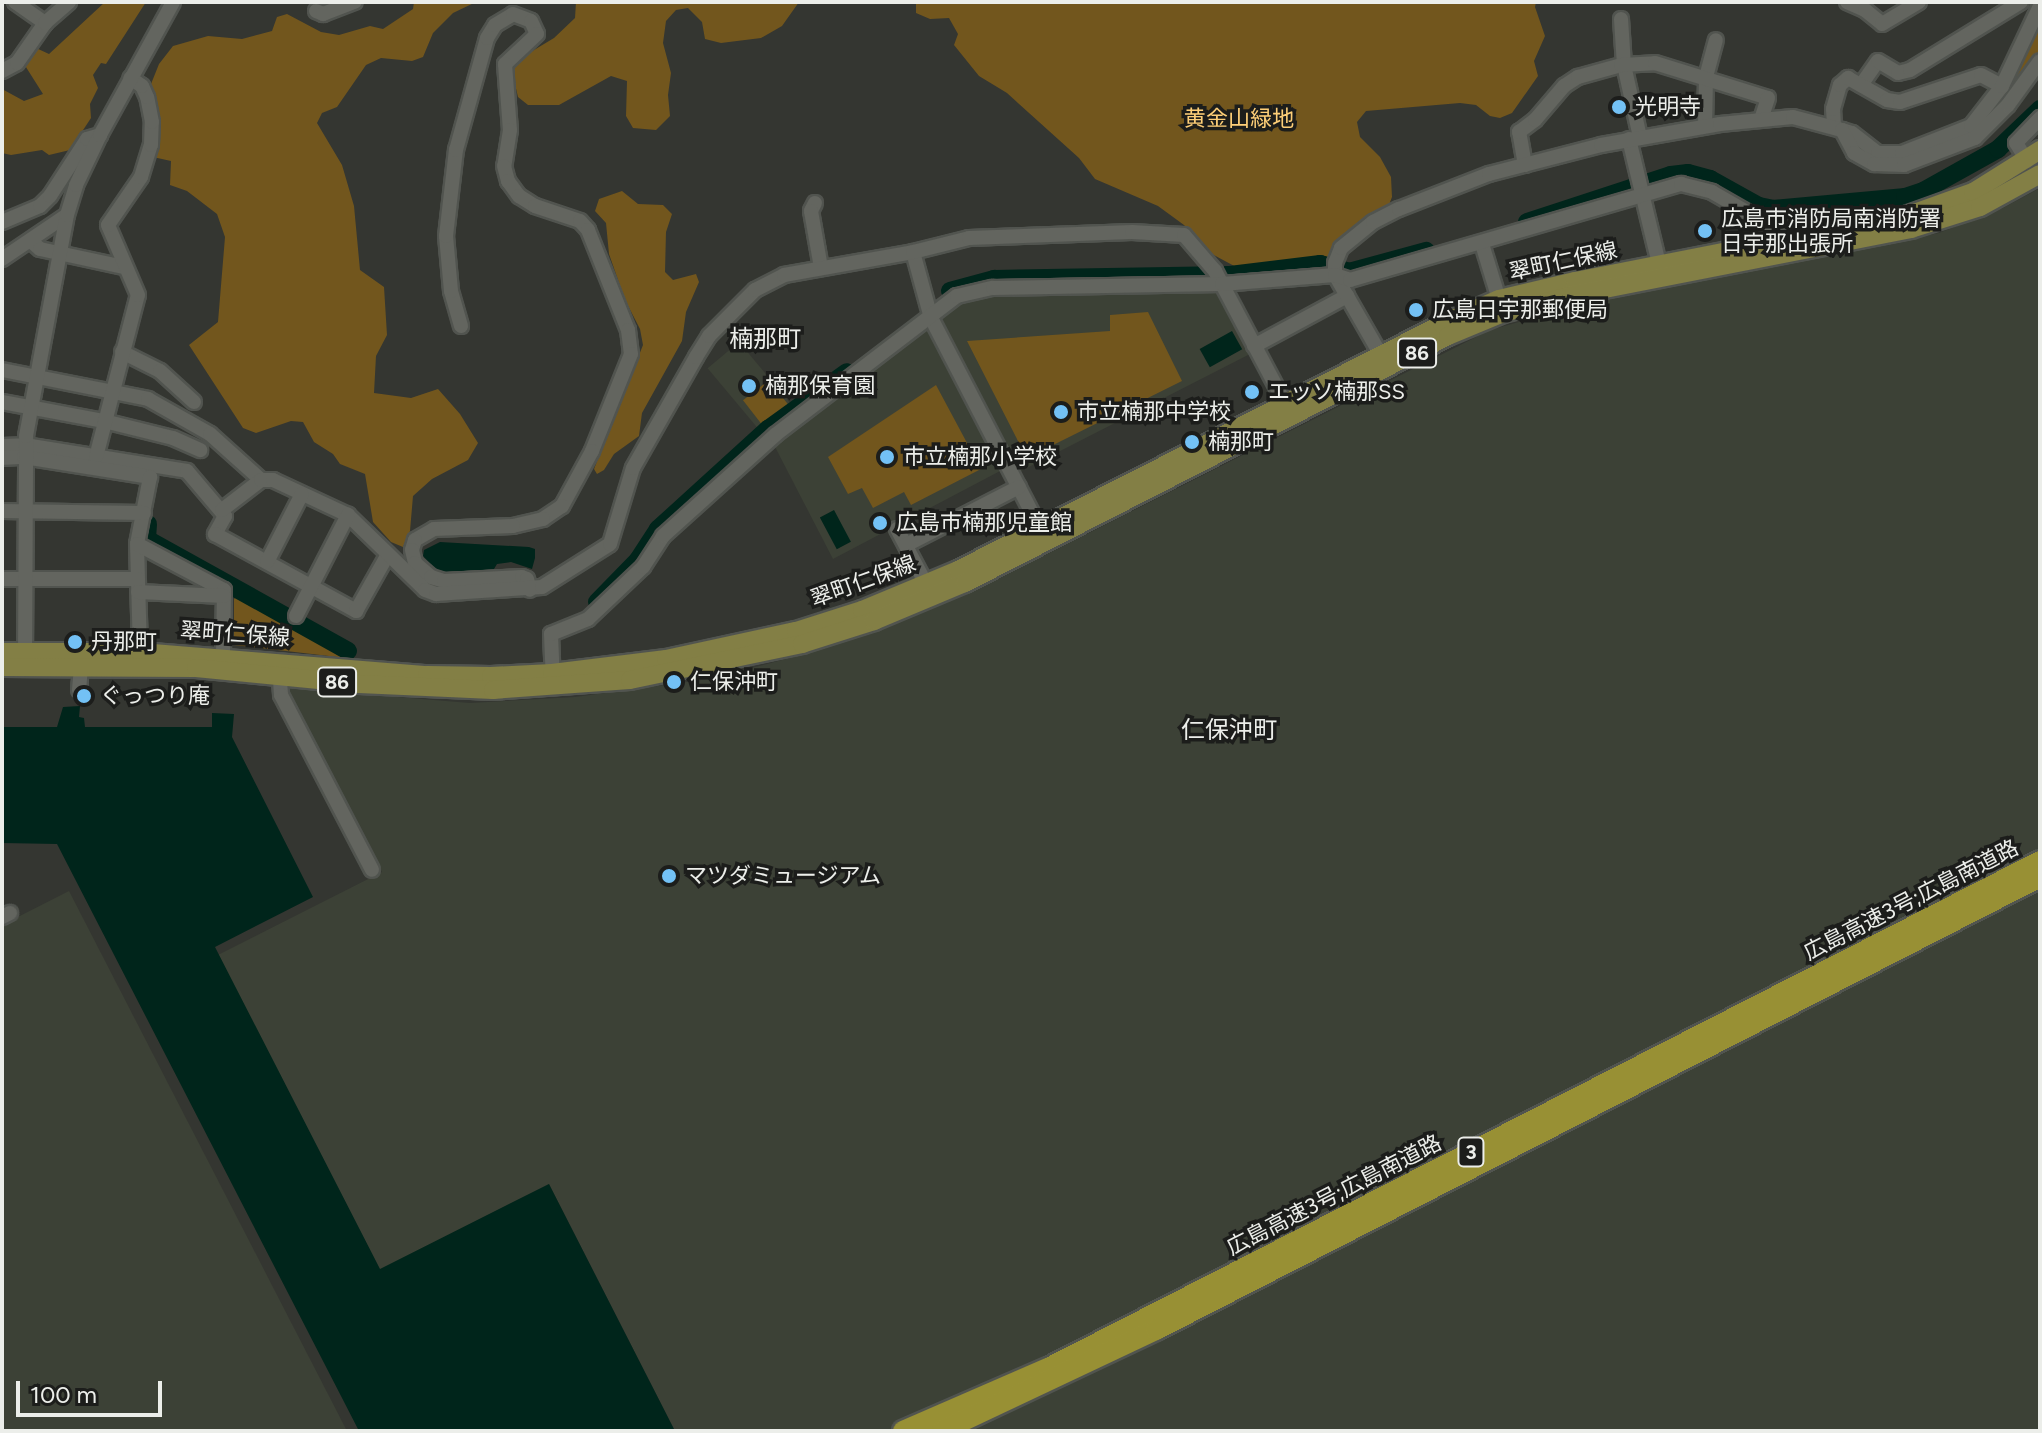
<!DOCTYPE html>
<html>
<head>
<meta charset="utf-8">
<style>
	body { margin:0 }
	#map { position:relative; width:2042px; height:1433px; overflow:hidden; background:#343631; font-family:Figtree,"Noto Sans JP",sans-serif }
	div>[style] { position:absolute }
	[style*='--x'] { left:calc(var(--x)*1px); top:calc(var(--y)*1px); width:calc(var(--w)*1px); rotate:calc(var(--a)*1deg) }
	.built>* { inset:0; background:#3c4136; transform-origin:0 0 }
	.green>* { inset:0; background:#72561d; transform-origin:0 0 }
	.water>* { inset:0; background:#00251b; transform-origin:0 0 }
	.river>* { height:18px; margin:-9px; padding:0 9px; transform-origin:9px; border-radius:9px; background:#00251b }
	.roads { filter:drop-shadow(2px 0 #51544f) drop-shadow(-2px 0 #51544f) drop-shadow(0 2px #51544f) drop-shadow(0 -2px #51544f) }
	.minor>* { height:14px; margin:-7px; padding:0 7px; transform-origin:7px; border-radius:7px; background:#63655f }
	.major>* { height:18px; margin:-9px; padding:0 9px; transform-origin:9px; border-radius:9px; background:#837f45 }
	.highway>* { height:20px; margin:-10px; padding:0 10px; transform-origin:10px; border-radius:10px; background:#989034 }
	.dots>* { width:22px; height:22px; translate:-50% -50%; box-sizing:border-box; border:4px solid #1c1d1b; border-radius:50% }
	span { translate:-50% -50%; white-space:nowrap; text-align:center; line-height:1.15; -webkit-text-stroke:7px #1c1d1b; paint-order:stroke }
	.shield-label span { padding:2px 6px; background:#1c1d1b; border:2px solid; border-radius:6px; -webkit-text-stroke-width:0 }
	.shield-label { font-size:20px; color:#eceeea; font-weight:700 }
	.poi-label { font-size:22px; color:#eceeea }
	.left { translate:0 -50%; text-align:left }
	.park-label { font-size:22px; color:#fecf78 }
	.street-label { font-size:22px; color:#eceeea }
	.neighbourhood-label { font-size:24px; color:#eceeea }
	.frame { position:absolute; inset:0; border:4px solid #eceeea; pointer-events:none }
	.scale { position:absolute; left:16px; top:1381px; width:146px; height:36px; box-sizing:border-box; border:4px solid #eceeea; border-top:0; padding-left:10px; font-size:24px; line-height:28px; white-space:nowrap; color:#eceeea; -webkit-text-stroke:6px #1c1d1b; paint-order:stroke }
</style>
</head>
<body>
<div id="map">
	<div class="built">
		<div style="clip-path:polygon(2040px 188px,2040px 1431px,675px 1431px,549px 1184px,380px 1270px,218px 955px,382px 872px,289px 694px,290px 688px,470px 703px,575px 697px,709px 679px,805px 654px,873px 632px,984px 586px,1490px 330px,1572px 307px,1939px 233px,2003px 208px)"></div>
		<div style="clip-path:polygon(1216px 286px,1252px 353px,1019px 472px,940px 315px,955px 302px,993px 291px)"></div>
		<div style="clip-path:polygon(925px 328px,930px 329px,1002px 470px,833px 559px,773px 443px)"></div>
		<div style="left:739px;top:342px;width:82px;height:41px;rotate:50deg"></div>
		<div style="clip-path:polygon(69px 891px,347px 1431px,2px 1431px,2px 925px)"></div>
	</div>
	<div class="green">
		<div style="clip-path:polygon(105px 2px,146px 2px,106px 64px,101px 63px,93px 75px,98px 88px,90px 104px,91px 118px,70px 150px,49px 155px,42px 150px,11px 155px,2px 153px,2px 89px,24px 101px,43px 94px,24px 64px,36px 48px,49px 54px)"></div>
		<div style="clip-path:polygon(414px 2px,476px 2px,453px 13px,433px 33px,423px 57px,412px 61px,381px 58px,366px 65px,337px 107px,322px 113px,317px 123px,342px 165px,354px 206px,360px 270px,384px 287px,387px 335px,376px 356px,374px 393px,411px 398px,438px 389px,460px 414px,478px 443px,468px 460px,432px 479px,413px 496px,410px 531px,403px 547px,391px 542px,373px 522px,365px 474px,340px 464px,333px 454px,314px 442px,303px 422px,291px 421px,256px 433px,243px 428px,189px 345px,218px 322px,225px 237px,217px 214px,187px 191px,170px 185px,171px 161px,153px 157px,149px 89px,159px 64px,173px 46px,208px 36px,242px 39px,272px 31px,277px 17px,287px 14px,321px 32px,339px 35px,370px 26px,383px 29px,413px 9px)"></div>
		<div style="clip-path:polygon(576px 2px,799px 2px,782px 26px,761px 38px,721px 43px,705px 39px,702px 22px,688px 8px,676px 10px,666px 21px,663px 43px,671px 73px,668px 95px,670px 116px,656px 130px,633px 128px,626px 116px,627px 81px,611px 76px,559px 105px,528px 105px,518px 97px,512px 72px,519px 59px,554px 38px,575px 18px)"></div>
		<div style="clip-path:polygon(916px 2px,1536px 2px,1535px 7px,1545px 36px,1534px 61px,1538px 76px,1512px 113px,1500px 118px,1490px 116px,1476px 105px,1460px 103px,1366px 111px,1357px 122px,1360px 137px,1380px 157px,1391px 177px,1392px 197px,1387px 210px,1329px 263px,1238px 268px,1210px 253px,1184px 225px,1158px 206px,1095px 179px,1079px 158px,1007px 93px,979px 76px,954px 45px,958px 34px,949px 18px,930px 19px,916px 13px)"></div>
		<div style="clip-path:polygon(2040px 20px,2040px 52px,2012px 92px,1974px 134px)"></div>
		<div style="clip-path:polygon(622px 191px,638px 204px,663px 205px,672px 214px,666px 232px,665px 272px,673px 280px,696px 274px,699px 282px,686px 312px,682px 341px,642px 413px,639px 436px,614px 454px,604px 470px,597px 474px,594px 469px,643px 345px,640px 329px,625px 300px,609px 254px,606px 223px,595px 211px,599px 199px)"></div>
		<div style="clip-path:polygon(1148px 312px,1182px 381px,1039px 452px,1021px 447px,967px 341px,1110px 331px,1110px 315px)"></div>
		<div style="left:769px;top:380px;width:31px;height:33px;rotate:52deg"></div>
		<div style="clip-path:polygon(936px 385px,981px 469px,911px 505px,904px 492px,873px 508px,862px 488px,848px 494px,828px 457px)"></div>
		<div style="clip-path:polygon(237px 596px,346px 655px,346px 658px,234px 645px,234px 599px)"></div>
	</div>
	<div class="water">
		<div style="left:1232px;top:331px;width:21px;height:37px;rotate:61deg"></div>
		<div style="left:834px;top:510px;width:36px;height:16px;rotate:62deg"></div>
		<div style="clip-path:polygon(440px 542px,529px 547px,535px 549px,535px 558px,532px 569px,511px 562px,497px 564px,491px 574px,438px 572px,423px 556px,424px 550px)"></div>
		<div style="clip-path:polygon(80px 706px,79px 717px,84px 718px,85px 727px,212px 727px,212px 713px,234px 714px,232px 737px,313px 897px,215px 947px,380px 1269px,549px 1184px,675px 1431px,359px 1431px,57px 844px,2px 843px,2px 727px,57px 727px,63px 707px)"></div>
	</div>
	<div class="river">
		<div style="--x:1527;--y:222;--w:151;--a:-18.1"></div>
		<div style="--x:1671;--y:175;--w:17;--a:-7"></div>
		<div style="--x:1688;--y:173;--w:23;--a:15"></div>
		<div style="--x:1710;--y:179;--w:56;--a:28.9"></div>
		<div style="--x:1759;--y:206;--w:14;--a:12"></div>
		<div style="--x:1773;--y:209;--w:133;--a:-5.2"></div>
		<div style="--x:1905;--y:197;--w:19;--a:-18"></div>
		<div style="--x:1923;--y:191;--w:86;--a:-29.2"></div>
		<div style="--x:1998;--y:149;--w:58;--a:-43.6"></div>
		<div style="--x:950;--y:291;--w:46;--a:-15.3"></div>
		<div style="--x:994;--y:279;--w:236;--a:-1"></div>
		<div style="--x:1230;--y:275;--w:91;--a:-7"></div>
		<div style="--x:1320;--y:264;--w:30;--a:15"></div>
		<div style="--x:1349;--y:272;--w:80;--a:-15.3"></div>
		<div style="--x:148;--y:524;--w:15;--a:94"></div>
		<div style="--x:147;--y:539;--w:230;--a:29.1"></div>
		<div style="--x:597;--y:602;--w:59;--a:-45.7"></div>
		<div style="--x:638;--y:560;--w:37;--a:-57"></div>
		<div style="--x:658;--y:529;--w:149;--a:-42.3"></div>
		<div style="--x:768;--y:429;--w:97;--a:-35.8"></div>
	</div>
	<div class="roads">
		<div class="minor">
			<div style="--x:15;--y:2;--w:37;--a:35"></div>
			<div style="--x:1847;--y:2;--w:20;--a:24"></div>
			<div style="--x:1865;--y:10;--w:22;--a:39"></div>
			<div style="--x:1882;--y:24;--w:43;--a:-30.7"></div>
			<div style="--x:316;--y:11;--w:8;--a:23"></div>
			<div style="--x:323;--y:14;--w:34;--a:-21"></div>
			<div style="--x:1621;--y:19;--w:46;--a:86.3"></div>
			<div style="--x:1624;--y:65;--w:74;--a:77.5"></div>
			<div style="--x:2;--y:71;--w:17;--a:-28"></div>
			<div style="--x:17;--y:63;--w:49;--a:-55"></div>
			<div style="--x:45;--y:23;--w:32;--a:-41"></div>
			<div style="--x:1861;--y:85;--w:29;--a:-55"></div>
			<div style="--x:1878;--y:61;--w:23;--a:31"></div>
			<div style="--x:1898;--y:73;--w:12;--a:-14"></div>
			<div style="--x:1910;--y:70;--w:130;--a:-31.5"></div>
			<div style="--x:1705;--y:126;--w:49;--a:-88.8"></div>
			<div style="--x:1706;--y:77;--w:38;--a:-75"></div>
			<div style="--x:1834;--y:127;--w:18;--a:-93"></div>
			<div style="--x:1833;--y:109;--w:25;--a:-74"></div>
			<div style="--x:1840;--y:85;--w:11;--a:-41"></div>
			<div style="--x:1848;--y:78;--w:45;--a:29.4"></div>
			<div style="--x:1887;--y:100;--w:13;--a:9"></div>
			<div style="--x:1900;--y:102;--w:85;--a:-18.4"></div>
			<div style="--x:1981;--y:75;--w:24;--a:28"></div>
			<div style="--x:1842;--y:130;--w:10;--a:17"></div>
			<div style="--x:1852;--y:133;--w:33;--a:38"></div>
			<div style="--x:1878;--y:153;--w:24;--a:0"></div>
			<div style="--x:1902;--y:153;--w:74;--a:-21.4"></div>
			<div style="--x:1971;--y:126;--w:51;--a:-52.2"></div>
			<div style="--x:2002;--y:86;--w:89;--a:-64.6"></div>
			<div style="--x:1629;--y:139;--w:137;--a:76.5"></div>
			<div style="--x:2027;--y:161;--w:21;--a:-121"></div>
			<div style="--x:2016;--y:143;--w:35;--a:-46"></div>
			<div style="--x:1525;--y:165;--w:34;--a:-100"></div>
			<div style="--x:1519;--y:132;--w:20;--a:-37"></div>
			<div style="--x:1535;--y:120;--w:45;--a:-49.5"></div>
			<div style="--x:1564;--y:86;--w:17;--a:-33"></div>
			<div style="--x:1578;--y:77;--w:45;--a:-15.6"></div>
			<div style="--x:1621;--y:65;--w:34;--a:-3"></div>
			<div style="--x:1655;--y:63;--w:118;--a:17.2"></div>
			<div style="--x:1768;--y:98;--w:23;--a:108"></div>
			<div style="--x:815;--y:203;--w:9;--a:117"></div>
			<div style="--x:811;--y:211;--w:58;--a:80"></div>
			<div style="--x:2;--y:222;--w:41;--a:-22.8"></div>
			<div style="--x:40;--y:206;--w:14;--a:-45"></div>
			<div style="--x:50;--y:196;--w:68;--a:-57"></div>
			<div style="--x:87;--y:139;--w:14;--a:-17"></div>
			<div style="--x:31;--y:241;--w:12;--a:42"></div>
			<div style="--x:40;--y:249;--w:85;--a:12.2"></div>
			<div style="--x:1482;--y:244;--w:68;--a:72.9"></div>
			<div style="--x:913;--y:252;--w:68;--a:74.7"></div>
			<div style="--x:931;--y:318;--w:243;--a:62.6"></div>
			<div style="--x:2;--y:259;--w:78;--a:-34.1"></div>
			<div style="--x:461;--y:326;--w:36;--a:-106"></div>
			<div style="--x:451;--y:291;--w:55;--a:-95.2"></div>
			<div style="--x:446;--y:236;--w:87;--a:-83.4"></div>
			<div style="--x:456;--y:150;--w:116;--a:-74.5"></div>
			<div style="--x:487;--y:38;--w:15;--a:-58"></div>
			<div style="--x:495;--y:25;--w:21;--a:-31"></div>
			<div style="--x:513;--y:14;--w:19;--a:21"></div>
			<div style="--x:531;--y:21;--w:14;--a:65"></div>
			<div style="--x:537;--y:34;--w:44;--a:136.8"></div>
			<div style="--x:505;--y:64;--w:66;--a:85.7"></div>
			<div style="--x:510;--y:130;--w:36;--a:99"></div>
			<div style="--x:504;--y:166;--w:16;--a:75"></div>
			<div style="--x:508;--y:181;--w:19;--a:54"></div>
			<div style="--x:519;--y:196;--w:19;--a:32"></div>
			<div style="--x:535;--y:206;--w:47;--a:18.4"></div>
			<div style="--x:580;--y:221;--w:12;--a:48"></div>
			<div style="--x:588;--y:230;--w:108;--a:68.2"></div>
			<div style="--x:628;--y:330;--w:24;--a:83"></div>
			<div style="--x:631;--y:354;--w:105;--a:111.9"></div>
			<div style="--x:592;--y:451;--w:63;--a:118.6"></div>
			<div style="--x:562;--y:506;--w:23;--a:146"></div>
			<div style="--x:543;--y:519;--w:31;--a:167"></div>
			<div style="--x:513;--y:526;--w:79;--a:177.8"></div>
			<div style="--x:434;--y:529;--w:22;--a:150"></div>
			<div style="--x:415;--y:540;--w:10;--a:107"></div>
			<div style="--x:412;--y:550;--w:13;--a:77"></div>
			<div style="--x:415;--y:563;--w:21;--a:41"></div>
			<div style="--x:431;--y:577;--w:14;--a:17"></div>
			<div style="--x:444;--y:581;--w:78;--a:-2.9"></div>
			<div style="--x:522;--y:577;--w:5;--a:22"></div>
			<div style="--x:527;--y:579;--w:11;--a:75"></div>
			<div style="--x:1254;--y:346;--w:106;--a:-28.3"></div>
			<div style="--x:122;--y:352;--w:42;--a:26.6"></div>
			<div style="--x:160;--y:371;--w:46;--a:42.4"></div>
			<div style="--x:1386;--y:364;--w:103;--a:-119.8"></div>
			<div style="--x:1335;--y:275;--w:12;--a:-90"></div>
			<div style="--x:1335;--y:263;--w:16;--a:-68"></div>
			<div style="--x:1341;--y:248;--w:41;--a:-39.1"></div>
			<div style="--x:1373;--y:222;--w:29;--a:-27"></div>
			<div style="--x:1399;--y:209;--w:97;--a:-21.3"></div>
			<div style="--x:1489;--y:174;--w:116;--a:-14.5"></div>
			<div style="--x:1601;--y:145;--w:121;--a:-10"></div>
			<div style="--x:1720;--y:124;--w:73;--a:-5.5"></div>
			<div style="--x:1793;--y:117;--w:51;--a:14.9"></div>
			<div style="--x:1842;--y:130;--w:26;--a:62"></div>
			<div style="--x:1854;--y:153;--w:23;--a:29"></div>
			<div style="--x:1874;--y:164;--w:30;--a:2"></div>
			<div style="--x:1904;--y:165;--w:76;--a:-20.8"></div>
			<div style="--x:1975;--y:138;--w:47;--a:-45"></div>
			<div style="--x:2008;--y:105;--w:54;--a:-54"></div>
			<div style="--x:2;--y:370;--w:149;--a:11.2"></div>
			<div style="--x:148;--y:399;--w:71;--a:29.4"></div>
			<div style="--x:210;--y:434;--w:69;--a:42"></div>
			<div style="--x:2;--y:402;--w:104;--a:10.6"></div>
			<div style="--x:104;--y:421;--w:71;--a:13.8"></div>
			<div style="--x:173;--y:438;--w:30;--a:24"></div>
			<div style="--x:2;--y:446;--w:23;--a:-2"></div>
			<div style="--x:25;--y:445;--w:164;--a:9.1"></div>
			<div style="--x:187;--y:471;--w:59;--a:49.8"></div>
			<div style="--x:225;--y:516;--w:21;--a:119"></div>
			<div style="--x:215;--y:534;--w:161;--a:28.6"></div>
			<div style="--x:356;--y:611;--w:63;--a:-60.6"></div>
			<div style="--x:96;--y:457;--w:167;--a:-75.5"></div>
			<div style="--x:138;--y:295;--w:76;--a:-113.2"></div>
			<div style="--x:108;--y:225;--w:58;--a:-55.5"></div>
			<div style="--x:141;--y:177;--w:34;--a:-73"></div>
			<div style="--x:151;--y:145;--w:23;--a:-88"></div>
			<div style="--x:152;--y:122;--w:25;--a:-101"></div>
			<div style="--x:147;--y:97;--w:12;--a:-114"></div>
			<div style="--x:142;--y:86;--w:14;--a:-146"></div>
			<div style="--x:2;--y:458;--w:22;--a:-3"></div>
			<div style="--x:24;--y:457;--w:128;--a:9"></div>
			<div style="--x:150;--y:477;--w:68;--a:101"></div>
			<div style="--x:137;--y:544;--w:108;--a:88.4"></div>
			<div style="--x:222;--y:510;--w:49;--a:-37.6"></div>
			<div style="--x:261;--y:480;--w:12;--a:0"></div>
			<div style="--x:273;--y:480;--w:83;--a:25"></div>
			<div style="--x:348;--y:515;--w:107;--a:44.2"></div>
			<div style="--x:425;--y:590;--w:12;--a:20"></div>
			<div style="--x:436;--y:594;--w:106;--a:-3.8"></div>
			<div style="--x:542;--y:587;--w:80;--a:-32.3"></div>
			<div style="--x:610;--y:544;--w:79;--a:-73.2"></div>
			<div style="--x:633;--y:468;--w:128;--a:-60.4"></div>
			<div style="--x:696;--y:357;--w:25;--a:-58"></div>
			<div style="--x:709;--y:336;--w:65;--a:-45"></div>
			<div style="--x:755;--y:290;--w:33;--a:-27"></div>
			<div style="--x:784;--y:275;--w:131;--a:-10.1"></div>
			<div style="--x:913;--y:252;--w:58;--a:-14"></div>
			<div style="--x:969;--y:238;--w:163;--a:-2.1"></div>
			<div style="--x:1132;--y:232;--w:52;--a:3.3"></div>
			<div style="--x:1184;--y:235;--w:48;--a:49.3"></div>
			<div style="--x:1215;--y:271;--w:158;--a:62.1"></div>
			<div style="--x:2;--y:511;--w:142;--a:0.8"></div>
			<div style="--x:897;--y:529;--w:62;--a:62.2"></div>
			<div style="--x:137;--y:544;--w:98;--a:27.9"></div>
			<div style="--x:224;--y:590;--w:66;--a:90.9"></div>
			<div style="--x:906;--y:545;--w:127;--a:-27.2"></div>
			<div style="--x:267;--y:562;--w:76;--a:-62.8"></div>
			<div style="--x:2;--y:579;--w:136;--a:0"></div>
			<div style="--x:138;--y:592;--w:86;--a:2.7"></div>
			<div style="--x:296;--y:616;--w:114;--a:-62.8"></div>
			<div style="--x:25;--y:659;--w:223;--a:-89.7"></div>
			<div style="--x:26;--y:436;--w:225;--a:-79.5"></div>
			<div style="--x:67;--y:215;--w:31;--a:-73"></div>
			<div style="--x:76;--y:185;--w:55;--a:-64.4"></div>
			<div style="--x:100;--y:135;--w:152;--a:-61.2"></div>
			<div style="--x:279;--y:666;--w:29;--a:86"></div>
			<div style="--x:281;--y:695;--w:197;--a:62.5"></div>
			<div style="--x:553;--y:682;--w:48;--a:-92.4"></div>
			<div style="--x:551;--y:634;--w:40;--a:-22"></div>
			<div style="--x:588;--y:619;--w:76;--a:-43.4"></div>
			<div style="--x:643;--y:567;--w:37;--a:-57"></div>
			<div style="--x:663;--y:536;--w:151;--a:-42"></div>
			<div style="--x:775;--y:435;--w:229;--a:-37.4"></div>
			<div style="--x:957;--y:296;--w:37;--a:-13"></div>
			<div style="--x:993;--y:288;--w:229;--a:-1"></div>
			<div style="--x:1222;--y:284;--w:113;--a:-4.6"></div>
			<div style="--x:1335;--y:275;--w:16;--a:18"></div>
			<div style="--x:1350;--y:280;--w:345;--a:-16.2"></div>
			<div style="--x:1681;--y:184;--w:32;--a:14"></div>
			<div style="--x:1712;--y:192;--w:62;--a:29.9"></div>
			<div style="--x:1766;--y:223;--w:21;--a:85"></div>
			<div style="--x:79;--y:690;--w:23;--a:-85"></div>
			<div style="--x:2;--y:917;--w:9;--a:-27"></div>
		</div>
		<div class="major">
			<div style="--x:2;--y:652;--w:138;--a:0"></div>
			<div style="--x:140;--y:652;--w:288;--a:4.6"></div>
			<div style="--x:427;--y:675;--w:64;--a:0.9"></div>
			<div style="--x:491;--y:676;--w:61;--a:-2.8"></div>
			<div style="--x:552;--y:673;--w:115;--a:-7"></div>
			<div style="--x:666;--y:659;--w:133;--a:-12.2"></div>
			<div style="--x:796;--y:631;--w:69;--a:-17.7"></div>
			<div style="--x:862;--y:610;--w:104;--a:-22.6"></div>
			<div style="--x:958;--y:570;--w:543;--a:-26.94"></div>
			<div style="--x:1442;--y:324;--w:62;--a:-23.7"></div>
			<div style="--x:1499;--y:299;--w:78;--a:-13.3"></div>
			<div style="--x:1575;--y:281;--w:337;--a:-11.1"></div>
			<div style="--x:1906;--y:216;--w:71;--a:-19.7"></div>
			<div style="--x:1973;--y:192;--w:79;--a:-32.1"></div>
			<div style="--x:2;--y:667;--w:194;--a:0.3"></div>
			<div style="--x:196;--y:668;--w:164;--a:5.6"></div>
			<div style="--x:359;--y:684;--w:134;--a:2.6"></div>
			<div style="--x:493;--y:690;--w:137;--a:-4.2"></div>
			<div style="--x:630;--y:680;--w:176;--a:-11.8"></div>
			<div style="--x:802;--y:644;--w:76;--a:-17.7"></div>
			<div style="--x:874;--y:621;--w:99;--a:-22.7"></div>
			<div style="--x:965;--y:583;--w:542;--a:-27.08"></div>
			<div style="--x:1448;--y:336;--w:60;--a:-22.7"></div>
			<div style="--x:1503;--y:313;--w:68;--a:-14.4"></div>
			<div style="--x:1569;--y:296;--w:349;--a:-11.1"></div>
			<div style="--x:1911;--y:229;--w:72;--a:-17.7"></div>
			<div style="--x:1980;--y:207;--w:68;--a:-28.8"></div>
		</div>
		<div class="highway">
			<div style="--x:903;--y:1431;--w:158;--a:-23.5"></div>
			<div style="--x:1048;--y:1368;--w:1114;--a:-27.07"></div>
			<div style="--x:942;--y:1431;--w:237;--a:-25.3"></div>
			<div style="--x:1156;--y:1330;--w:993;--a:-27.13"></div>
		</div>
	</div>
	<div class="dots">
		<div style="left:1619px;top:107px;background:#73c1f5"></div>
		<div style="left:1705px;top:231px;background:#73c1f5"></div>
		<div style="left:1416px;top:310px;background:#73c1f5"></div>
		<div style="left:749px;top:386px;background:#73c1f5"></div>
		<div style="left:1252px;top:392px;background:#73c1f5"></div>
		<div style="left:1061px;top:412px;background:#73c1f5"></div>
		<div style="left:1192px;top:442px;background:#73c1f5"></div>
		<div style="left:887px;top:457px;background:#73c1f5"></div>
		<div style="left:880px;top:523px;background:#73c1f5"></div>
		<div style="left:75px;top:642px;background:#73c1f5"></div>
		<div style="left:674px;top:682px;background:#73c1f5"></div>
		<div style="left:84px;top:696px;background:#73c1f5"></div>
		<div style="left:669px;top:876px;background:#73c1f5"></div>
	</div>
	<div class="shield-label">
		<span style="left:1417px;top:353px">86</span>
		<span style="left:337px;top:682px">86</span>
		<span style="left:1471px;top:1152px">3</span>
	</div>
	<div class="poi-label">
		<span class="left" style="left:1635px;top:107px">光明寺</span>
		<span class="left" style="left:1721px;top:231px">広島市消防局南消防署<br>日宇那出張所</span>
		<span class="left" style="left:1432px;top:310px">広島日宇那郵便局</span>
		<span class="left" style="left:765px;top:386px">楠那保育園</span>
		<span class="left" style="left:1268px;top:392px">エッソ楠那SS</span>
		<span class="left" style="left:1077px;top:412px">市立楠那中学校</span>
		<span class="left" style="left:1208px;top:442px">楠那町</span>
		<span class="left" style="left:903px;top:457px">市立楠那小学校</span>
		<span class="left" style="left:896px;top:523px">広島市楠那児童館</span>
		<span class="left" style="left:91px;top:642px">丹那町</span>
		<span class="left" style="left:690px;top:682px">仁保沖町</span>
		<span class="left" style="left:100px;top:696px">ぐっつり庵</span>
		<span class="left" style="left:685px;top:876px">マツダミュージアム</span>
	</div>
	<div class="park-label">
		<span style="left:1239px;top:119px">黄金山緑地</span>
	</div>
	<div class="street-label">
		<span style="left:1563px;top:261px;rotate:-12deg">翠町仁保線</span>
		<span style="left:863px;top:581px;rotate:-20deg">翠町仁保線</span>
		<span style="left:235px;top:634px;rotate:4deg">翠町仁保線</span>
		<span style="left:1911px;top:900px;rotate:-27deg">広島高速3号;広島南道路</span>
		<span style="left:1334px;top:1195px;rotate:-27deg">広島高速3号;広島南道路</span>
	</div>
	<div class="neighbourhood-label">
		<span style="left:765px;top:339px">楠那町</span>
		<span style="left:1229px;top:730px">仁保沖町</span>
	</div>
	<div class="frame"></div>
	<div class="scale">100 m</div>
</div>
</body>
</html>
